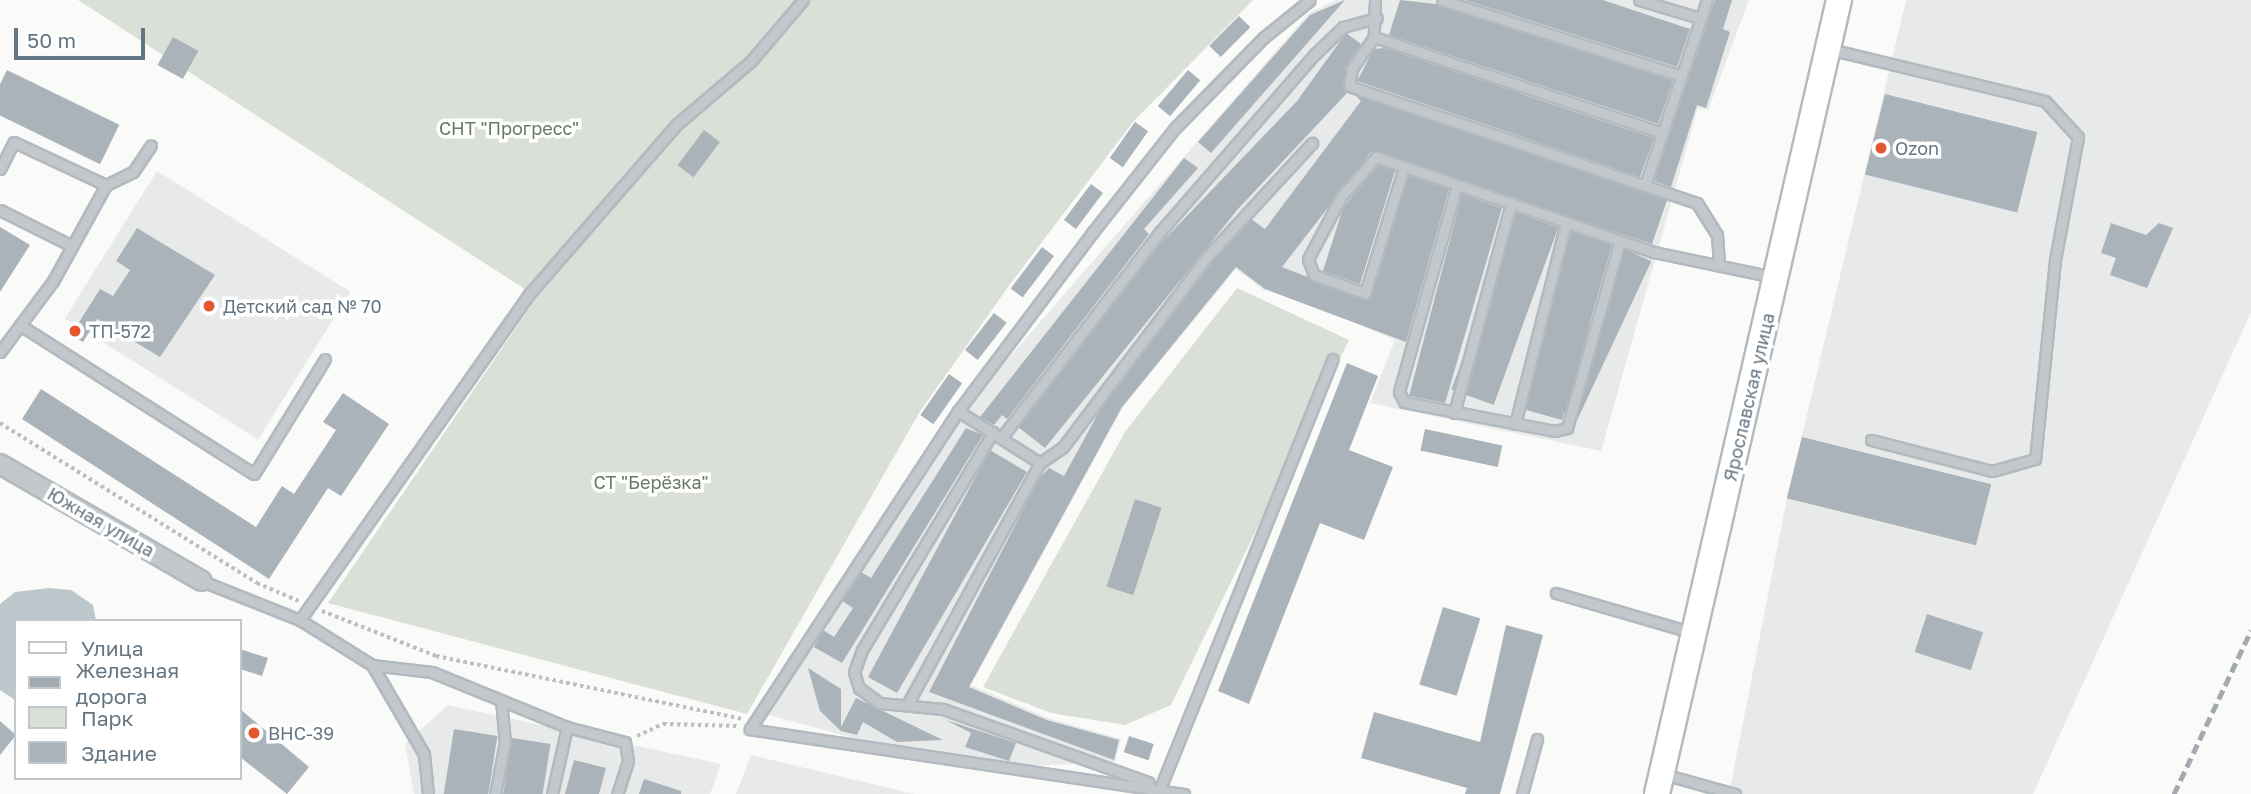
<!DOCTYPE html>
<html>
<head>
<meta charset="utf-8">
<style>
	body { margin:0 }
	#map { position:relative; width:2251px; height:794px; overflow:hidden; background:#fafaf8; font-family:"Golos Text",sans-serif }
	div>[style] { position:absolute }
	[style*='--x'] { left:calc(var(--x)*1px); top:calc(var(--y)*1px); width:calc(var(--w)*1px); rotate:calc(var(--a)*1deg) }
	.built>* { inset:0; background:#e8e9e9; transform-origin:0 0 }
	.green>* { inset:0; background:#dadfd7 }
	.water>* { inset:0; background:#bbc7cb }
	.building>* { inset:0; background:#aab3b9; transform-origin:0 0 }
	.path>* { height:3.5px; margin-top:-1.75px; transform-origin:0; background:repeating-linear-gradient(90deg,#bbbfc2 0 3.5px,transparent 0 7px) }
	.roads { filter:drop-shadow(2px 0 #b3babf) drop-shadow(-2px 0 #b3babf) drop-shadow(0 2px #b3babf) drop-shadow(0 -2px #b3babf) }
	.service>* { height:9px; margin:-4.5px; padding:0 4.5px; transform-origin:4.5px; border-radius:4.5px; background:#c3c8cc }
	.minor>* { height:18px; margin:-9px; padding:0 9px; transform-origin:9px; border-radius:9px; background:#c3c8cc }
	.secondary>* { height:24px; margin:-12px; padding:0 12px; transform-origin:12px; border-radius:12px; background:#fff }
	.rail>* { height:5px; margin-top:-2.5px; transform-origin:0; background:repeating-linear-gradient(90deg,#a2aab0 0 10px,transparent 0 15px) }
	.dots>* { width:19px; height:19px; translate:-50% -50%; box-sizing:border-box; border:4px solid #fff; border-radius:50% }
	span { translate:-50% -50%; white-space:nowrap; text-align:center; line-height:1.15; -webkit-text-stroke:7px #fff; paint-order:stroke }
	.park-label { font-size:18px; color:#687a64 }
	.poi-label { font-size:18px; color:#657683 }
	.left { translate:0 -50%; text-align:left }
	.street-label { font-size:18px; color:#657683 }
	.legend { position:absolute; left:14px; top:619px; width:228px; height:161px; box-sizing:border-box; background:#fff; border:2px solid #c1c8cd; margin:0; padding:9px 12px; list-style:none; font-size:21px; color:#657683 }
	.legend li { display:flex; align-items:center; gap:14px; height:35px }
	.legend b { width:35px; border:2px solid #c1c8cd }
	.scale { position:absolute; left:14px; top:28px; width:131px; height:32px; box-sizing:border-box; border:4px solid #657683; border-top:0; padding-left:9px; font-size:21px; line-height:24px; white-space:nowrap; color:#657683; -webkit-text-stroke:5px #fff; paint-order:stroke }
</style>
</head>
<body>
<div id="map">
	<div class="built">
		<div style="clip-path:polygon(1336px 0,1749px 0,1708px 110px,1698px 108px,1601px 451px,1370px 403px,1395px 340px,1269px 286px,1265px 291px,1236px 269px,1123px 407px,971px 685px,1048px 718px,1121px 739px,1115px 762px,1007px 767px,853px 738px,769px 715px,960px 414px,1309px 13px)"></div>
		<div style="clip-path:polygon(1906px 0,2251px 0,2251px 312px,2033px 794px,1729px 794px,1787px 498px)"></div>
		<div style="left:157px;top:171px;width:228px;height:174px;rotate:32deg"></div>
		<div style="clip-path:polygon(448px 705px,721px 764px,710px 794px,414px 794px,405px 744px)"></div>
		<div style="clip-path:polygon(751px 755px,914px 794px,736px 794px)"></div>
	</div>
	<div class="green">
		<div style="clip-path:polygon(78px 0,1253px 0,1133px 122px,1008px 287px,919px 413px,747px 714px,328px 603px,537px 297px)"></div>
		<div style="clip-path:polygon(1237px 288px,1349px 340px,1171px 705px,1125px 725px,1051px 713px,983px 687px,1125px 432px)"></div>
	</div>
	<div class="water">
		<div style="clip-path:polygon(49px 588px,71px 590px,93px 605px,96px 621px,16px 621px,15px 700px,0 690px,0 604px,15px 592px)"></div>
	</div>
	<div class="building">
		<div style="clip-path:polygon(1345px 0,1211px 153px,1198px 142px,1310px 15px)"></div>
		<div style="clip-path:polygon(1400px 0,1436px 4px,1673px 81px,1658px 124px,1389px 35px)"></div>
		<div style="clip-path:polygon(1465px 0,1603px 0,1690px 29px,1677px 67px)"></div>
		<div style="clip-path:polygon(1715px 0,1732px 0,1723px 29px,1730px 32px,1706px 108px,1697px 105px,1671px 187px,1654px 181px)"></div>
		<div style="left:1239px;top:16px;width:16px;height:42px;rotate:45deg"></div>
		<div style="clip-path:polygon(1346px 33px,1361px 44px,1345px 68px,1347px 93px,1238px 209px,1045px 448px,1018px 427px,1160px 244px,1297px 101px)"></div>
		<div style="left:173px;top:37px;width:29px;height:32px;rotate:29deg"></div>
		<div style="clip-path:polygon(1384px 48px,1654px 138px,1640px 177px,1357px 81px,1374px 49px)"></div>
		<div style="left:7px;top:70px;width:125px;height:44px;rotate:26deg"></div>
		<div style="left:1188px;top:70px;width:16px;height:47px;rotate:40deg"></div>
		<div style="left:1885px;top:94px;width:157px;height:83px;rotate:14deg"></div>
		<div style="clip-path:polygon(1355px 95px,1667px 200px,1652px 244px,1371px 152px,1282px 267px,1367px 300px,1409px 176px,1449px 189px,1406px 342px,1265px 289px,1236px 267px,1122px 407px,969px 687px,1047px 720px,1119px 740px,1114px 760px,929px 692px,1039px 479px,1049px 468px,1064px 476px,1100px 410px,1210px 263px,1251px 219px,1265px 229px,1361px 101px)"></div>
		<div style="left:1135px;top:122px;width:16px;height:44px;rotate:35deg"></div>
		<div style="left:704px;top:130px;width:20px;height:44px;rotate:37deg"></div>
		<div style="clip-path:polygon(1184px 158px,1198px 168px,1144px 229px,1149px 234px,1007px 419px,1002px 415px,994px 425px,980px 417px)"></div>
		<div style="clip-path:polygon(1378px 165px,1395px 171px,1360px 284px,1323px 271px,1343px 208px)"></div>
		<div style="left:1091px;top:184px;width:15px;height:45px;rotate:37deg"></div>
		<div style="clip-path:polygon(1462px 194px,1502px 208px,1445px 403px,1409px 396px)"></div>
		<div style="left:1516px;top:212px;width:45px;height:189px;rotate:20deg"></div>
		<div style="clip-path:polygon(2111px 223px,2146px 235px,2159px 223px,2173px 228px,2147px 288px,2110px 275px,2116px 258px,2101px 253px)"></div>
		<div style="clip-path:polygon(0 227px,30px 245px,0 292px)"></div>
		<div style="clip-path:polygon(137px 228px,215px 275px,160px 357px,97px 319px,83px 342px,71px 335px,100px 289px,113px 296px,130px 270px,116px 261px)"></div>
		<div style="clip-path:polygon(1571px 231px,1612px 245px,1562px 420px,1526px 410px)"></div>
		<div style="left:1042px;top:247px;width:15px;height:52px;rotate:37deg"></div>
		<div style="left:1625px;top:249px;width:29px;height:175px;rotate:25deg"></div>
		<div style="left:994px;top:313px;width:16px;height:47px;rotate:38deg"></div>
		<div style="clip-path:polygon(1347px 363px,1378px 376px,1349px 450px,1393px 467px,1364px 540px,1320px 523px,1249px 704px,1218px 691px)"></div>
		<div style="left:949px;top:374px;width:16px;height:50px;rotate:35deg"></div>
		<div style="clip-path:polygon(41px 389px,256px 527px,282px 486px,294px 494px,336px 430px,323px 422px,343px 393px,389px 424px,341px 496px,328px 488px,269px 579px,22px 419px)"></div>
		<div style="clip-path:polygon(966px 428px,983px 435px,842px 663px,814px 647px,823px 630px,834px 637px,853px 608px,842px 601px,861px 572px,871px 578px)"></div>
		<div style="left:1425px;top:429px;width:79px;height:22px;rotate:12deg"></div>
		<div style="left:1802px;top:437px;width:195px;height:63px;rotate:14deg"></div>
		<div style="clip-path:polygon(990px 450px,1027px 472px,897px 693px,868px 677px)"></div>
		<div style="left:1135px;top:499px;width:28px;height:92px;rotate:18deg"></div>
		<div style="left:1443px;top:607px;width:39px;height:81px;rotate:17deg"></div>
		<div style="left:1927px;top:614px;width:59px;height:40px;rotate:18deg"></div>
		<div style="clip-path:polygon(1506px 625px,1543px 635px,1500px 794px,1465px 794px,1467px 788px,1361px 758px,1374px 712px,1480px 742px)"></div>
		<div style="clip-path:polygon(240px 649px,268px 658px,262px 676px,240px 669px)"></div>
		<div style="clip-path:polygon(808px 668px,841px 689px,841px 727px,856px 698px,943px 740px,897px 742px,863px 722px,857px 735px,841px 731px,820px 711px)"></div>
		<div style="clip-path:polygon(240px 709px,309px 767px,287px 794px,240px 757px)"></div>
		<div style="clip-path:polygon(946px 720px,1016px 743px,1009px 761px,965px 747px,971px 733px)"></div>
		<div style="clip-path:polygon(0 721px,16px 735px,0 755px)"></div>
		<div style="left:454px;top:729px;width:44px;height:66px;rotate:9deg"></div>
		<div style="left:1129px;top:736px;width:26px;height:17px;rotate:18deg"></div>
		<div style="left:512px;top:738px;width:39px;height:57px;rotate:9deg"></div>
		<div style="clip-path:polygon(574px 760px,606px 768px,599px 794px,565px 794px)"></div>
		<div style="clip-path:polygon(644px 779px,681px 791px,681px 794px,639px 794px)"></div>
	</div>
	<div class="path">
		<div style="--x:0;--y:423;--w:303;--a:31.9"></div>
		<div style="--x:257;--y:583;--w:46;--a:23.2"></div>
		<div style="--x:322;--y:611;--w:123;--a:21.5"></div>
		<div style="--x:436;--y:656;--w:314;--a:11.6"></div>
		<div style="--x:637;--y:736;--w:29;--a:-25"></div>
		<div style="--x:663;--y:724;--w:74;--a:1.5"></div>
	</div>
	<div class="roads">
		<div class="service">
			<div style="--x:1375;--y:0;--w:37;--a:92"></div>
			<div style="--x:1374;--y:37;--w:39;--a:125"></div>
			<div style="--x:1352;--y:69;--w:17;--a:100"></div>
			<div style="--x:1349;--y:86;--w:367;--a:18.6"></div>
			<div style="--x:1697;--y:203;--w:38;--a:58"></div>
			<div style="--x:1717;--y:235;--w:31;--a:86"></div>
			<div style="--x:1442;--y:0;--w:251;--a:17.6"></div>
			<div style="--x:1639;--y:0;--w:64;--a:16.4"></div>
			<div style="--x:1374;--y:37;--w:304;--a:18.4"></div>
			<div style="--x:1829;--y:49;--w:222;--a:13.5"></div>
			<div style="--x:2045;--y:101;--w:49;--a:47.5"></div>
			<div style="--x:2078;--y:137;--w:125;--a:100.6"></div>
			<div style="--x:2055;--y:260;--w:200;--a:95.7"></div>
			<div style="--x:2035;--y:459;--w:45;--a:164.4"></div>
			<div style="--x:1992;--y:471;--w:125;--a:-165.6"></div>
			<div style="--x:1404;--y:167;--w:132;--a:107.2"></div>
			<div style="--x:1365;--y:293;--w:54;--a:-160.6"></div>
			<div style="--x:1314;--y:275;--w:17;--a:-111"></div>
			<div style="--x:1308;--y:259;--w:70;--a:-62"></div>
			<div style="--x:1341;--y:197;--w:53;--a:-48.8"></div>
			<div style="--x:1376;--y:157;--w:294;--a:18.9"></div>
			<div style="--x:1654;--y:252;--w:123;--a:11.8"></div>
			<div style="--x:0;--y:169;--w:30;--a:-63"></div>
			<div style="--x:14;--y:142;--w:102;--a:25.1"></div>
			<div style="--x:1457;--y:185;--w:215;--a:105.7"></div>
			<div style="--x:1399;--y:392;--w:11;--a:63"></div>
			<div style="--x:1404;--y:402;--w:153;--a:10.9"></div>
			<div style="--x:1554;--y:431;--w:13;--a:-13"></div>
			<div style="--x:1567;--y:428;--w:194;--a:-74.2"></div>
			<div style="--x:1645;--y:185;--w:195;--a:-71.5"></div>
			<div style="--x:0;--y:210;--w:80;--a:26.6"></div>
			<div style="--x:20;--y:325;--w:277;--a:32.5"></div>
			<div style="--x:254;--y:474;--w:135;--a:-58.3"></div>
			<div style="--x:0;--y:352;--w:89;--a:-53.3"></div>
			<div style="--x:53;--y:281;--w:110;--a:-61.1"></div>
			<div style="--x:106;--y:185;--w:30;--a:-26"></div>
			<div style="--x:133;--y:172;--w:32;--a:-56"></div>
			<div style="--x:958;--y:411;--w:97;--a:32.4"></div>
			<div style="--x:1040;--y:463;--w:28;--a:-35"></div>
			<div style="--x:1063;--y:447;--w:236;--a:-52.9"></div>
			<div style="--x:1205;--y:259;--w:158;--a:-47.3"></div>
			<div style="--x:1454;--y:413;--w:218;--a:-74.8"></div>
			<div style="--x:1515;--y:424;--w:207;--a:-75.8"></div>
			<div style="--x:993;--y:432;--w:254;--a:121"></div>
			<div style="--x:862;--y:650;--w:23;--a:110"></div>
			<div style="--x:854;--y:672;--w:17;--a:73"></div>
			<div style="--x:859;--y:688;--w:26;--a:36"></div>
			<div style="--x:880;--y:703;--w:63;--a:5.4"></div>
			<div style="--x:943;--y:709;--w:218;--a:19.6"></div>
			<div style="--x:1002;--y:437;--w:259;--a:-52.4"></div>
			<div style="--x:1160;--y:232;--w:236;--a:-49"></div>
			<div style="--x:1315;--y:54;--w:39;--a:-44"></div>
			<div style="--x:1343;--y:27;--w:35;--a:-15"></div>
			<div style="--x:202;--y:581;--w:105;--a:21.7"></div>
			<div style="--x:300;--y:620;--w:85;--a:32"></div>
			<div style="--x:372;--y:665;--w:60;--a:6.7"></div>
			<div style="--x:432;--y:672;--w:146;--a:22.2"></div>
			<div style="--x:567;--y:727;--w:60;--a:14.5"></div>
			<div style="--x:625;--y:742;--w:19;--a:81"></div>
			<div style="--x:628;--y:761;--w:35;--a:108"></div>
			<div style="--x:1556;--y:593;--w:144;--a:16.2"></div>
			<div style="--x:300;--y:620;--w:400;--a:-54.9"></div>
			<div style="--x:530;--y:293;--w:224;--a:-49"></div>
			<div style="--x:677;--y:124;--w:97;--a:-40.4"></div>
			<div style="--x:751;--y:61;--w:80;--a:-49.6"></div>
			<div style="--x:372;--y:665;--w:103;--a:59.7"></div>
			<div style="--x:424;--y:754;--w:40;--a:84.3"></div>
			<div style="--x:908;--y:703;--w:274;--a:-61.2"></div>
			<div style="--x:1663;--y:774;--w:75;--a:15.5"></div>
			<div style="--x:1161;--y:786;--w:460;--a:-68.1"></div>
			<div style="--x:495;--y:794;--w:53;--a:-79.1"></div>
			<div style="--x:505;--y:742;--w:42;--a:-95.4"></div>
			<div style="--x:552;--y:794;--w:69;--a:-77.4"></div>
			<div style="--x:1184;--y:794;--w:439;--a:-171.5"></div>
			<div style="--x:750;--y:729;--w:380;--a:-56.8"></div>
			<div style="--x:958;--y:411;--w:223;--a:-53"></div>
			<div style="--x:1092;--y:233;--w:134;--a:-51.7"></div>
			<div style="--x:1175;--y:128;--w:126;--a:-45.6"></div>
			<div style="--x:1263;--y:38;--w:60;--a:-39"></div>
			<div style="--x:1522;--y:794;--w:57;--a:-74.7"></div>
		</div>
		<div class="minor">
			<div style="--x:0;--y:464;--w:233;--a:30.1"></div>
		</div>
		<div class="secondary">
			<div style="--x:1657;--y:794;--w:815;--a:-77.09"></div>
		</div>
	</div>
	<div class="rail">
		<div style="--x:2174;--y:794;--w:181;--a:-64.8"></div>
	</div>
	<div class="dots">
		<div style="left:1881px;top:148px;background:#e4572e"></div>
		<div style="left:209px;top:306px;background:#e4572e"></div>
		<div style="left:75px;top:331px;background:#e4572e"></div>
		<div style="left:254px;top:733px;background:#e4572e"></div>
	</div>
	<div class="park-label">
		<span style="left:509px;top:128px">СНТ "Прогресс"</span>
		<span style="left:651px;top:482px">СТ "Берёзка"</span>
	</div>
	<div class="poi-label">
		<span class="left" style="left:1895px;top:148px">Ozon</span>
		<span class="left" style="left:223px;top:306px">Детский сад № 70</span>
		<span class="left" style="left:89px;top:331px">ТП-572</span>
		<span class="left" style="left:268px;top:733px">ВНС-39</span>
	</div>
	<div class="street-label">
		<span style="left:1749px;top:397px;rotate:-77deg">Ярославская улица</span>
		<span style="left:101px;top:522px;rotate:30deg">Южная улица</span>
	</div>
	<ul class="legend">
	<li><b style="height:9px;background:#fff"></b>Улица</li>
	<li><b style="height:9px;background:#a2aab0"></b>Железная дорога</li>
	<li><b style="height:19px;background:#dadfd7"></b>Парк</li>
	<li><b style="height:19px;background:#aab3b9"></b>Здание</li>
	</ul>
	<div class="scale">50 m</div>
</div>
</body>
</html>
